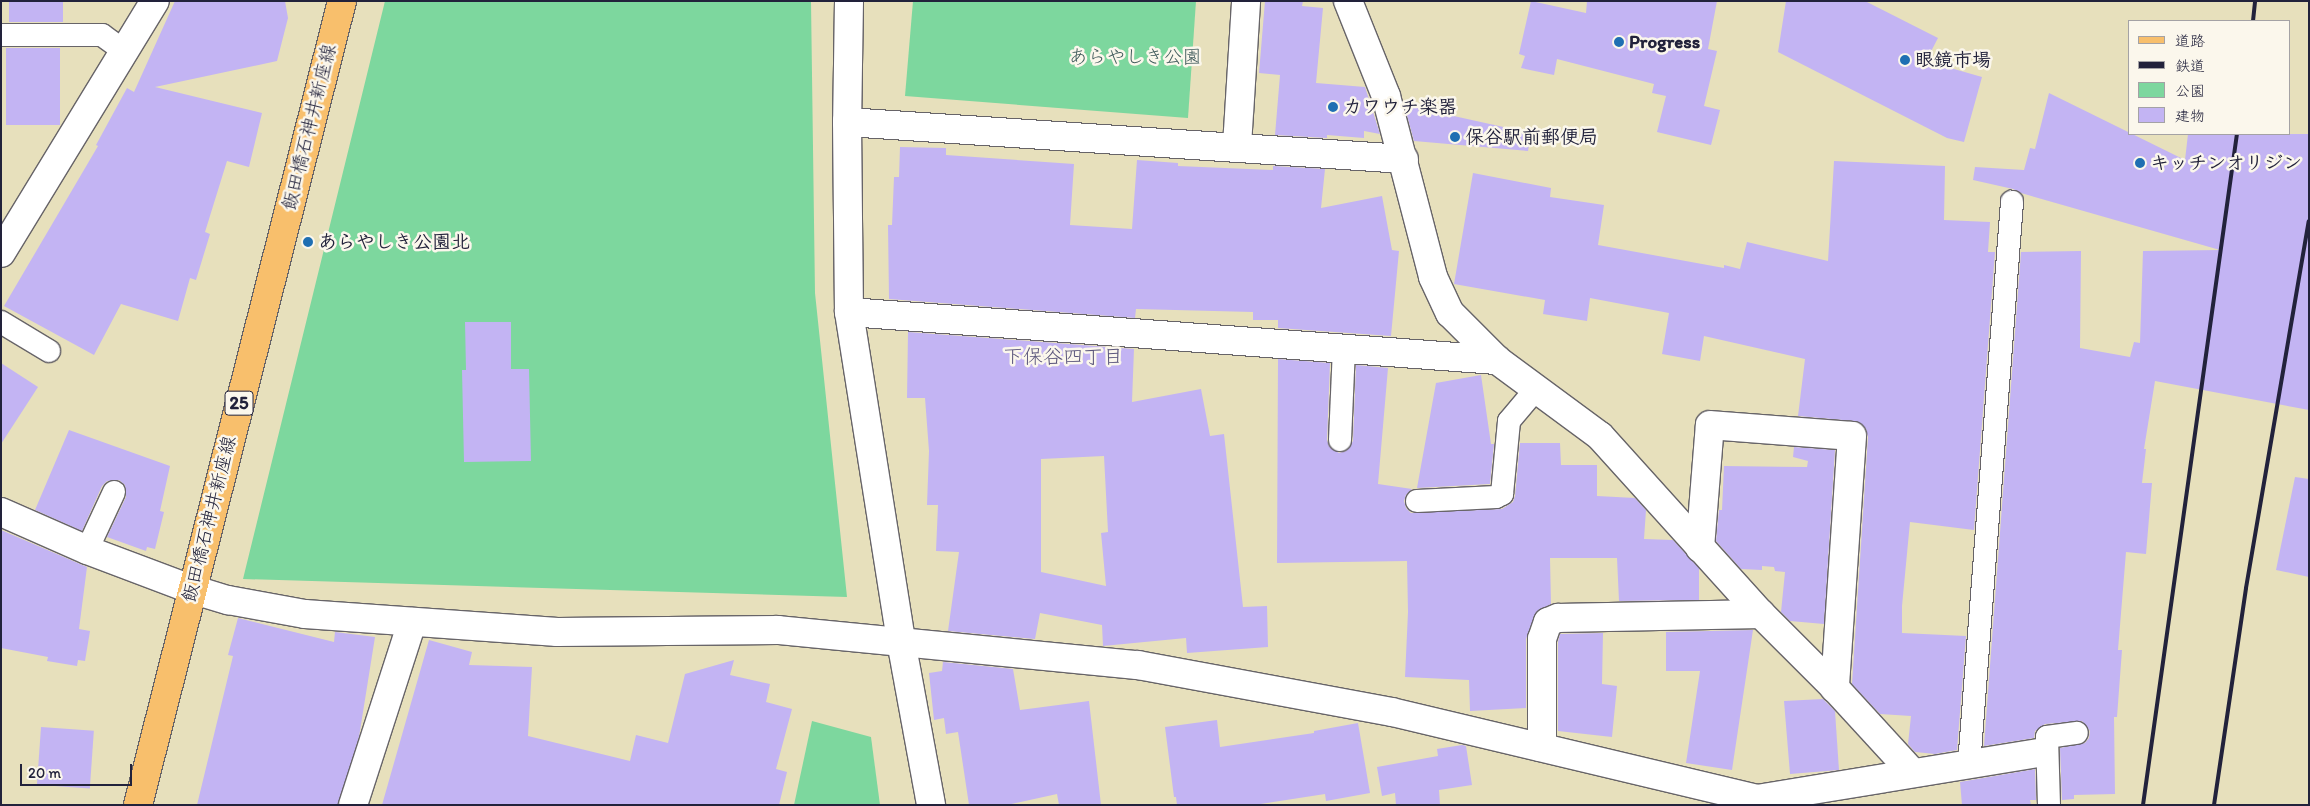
<!DOCTYPE html>
<html>
<head>
<meta charset="utf-8">
<style>
	body { margin:0 }
	#map { position:relative; width:2310px; height:806px; overflow:hidden; background:#e7e0bc; font-family:Itim,"Klee One",sans-serif }
	div>[style] { position:absolute }
	[style*='--x'] { left:calc(var(--x)*1px); top:calc(var(--y)*1px); width:calc(var(--w)*1px); rotate:calc(var(--a)*1deg) }
	.green>* { inset:0; background:#7dd79e }
	.building>* { inset:0; background:#c3b4f3; transform-origin:0 0 }
	.roads { filter:drop-shadow(1px 0 #676468) drop-shadow(-1px 0 #676468) drop-shadow(0 1px #676468) drop-shadow(0 -1px #676468) }
	.lane>* { height:22px; margin:-11px; padding:0 11px; transform-origin:11px; border-radius:11px; background:#fff }
	.street>* { height:28px; margin:-14px; padding:0 14px; transform-origin:14px; border-radius:14px; background:#fff }
	.primary>* { height:28px; margin:-14px; padding:0 14px; transform-origin:14px; border-radius:14px; background:#f8bf6c }
	.rail>* { height:4px; margin:-2px; padding:0 2px; transform-origin:2px; border-radius:2px; background:#22223b }
	.dots>* { width:14px; height:14px; translate:-50% -50%; box-sizing:border-box; border:2px solid #fbf7ec; border-radius:50% }
	span { translate:-50% -50%; white-space:nowrap; text-align:center; line-height:1.15; -webkit-text-stroke:5px #fbf7ec; paint-order:stroke }
	.shield-label span { padding:1px 4px; background:#fbf7ec; border:1px solid; border-radius:4px; -webkit-text-stroke-width:0 }
	.shield-label { font-size:18px; color:#22223b; font-weight:700 }
	.poi-label { font-size:19px; color:#22223b; font-weight:700 }
	.left { translate:0 -50%; text-align:left }
	.park-label { font-size:19px; color:#3d5859 }
	.street-label { font-size:19px; color:#22223b }
	.neighbourhood-label { font-size:20px; color:#5a557b }
	.frame { position:absolute; inset:0; border:2px solid #22223b; pointer-events:none }
	.legend { position:absolute; left:2128px; top:20px; width:162px; height:115px; box-sizing:border-box; background:#fbf7ec; border:1px solid #a4a2a5; margin:0; padding:6px 9px; list-style:none; font-size:15px; color:#22223b }
	.legend li { display:flex; align-items:center; gap:10px; height:25px }
	.legend b { width:25px; border:1px solid #a4a2a5 }
	.scale { position:absolute; left:20px; top:764px; width:112px; height:22px; box-sizing:border-box; border:2px solid #22223b; border-top:0; padding-left:6px; font-size:15px; line-height:18px; white-space:nowrap; color:#22223b; -webkit-text-stroke:4px #fbf7ec; paint-order:stroke }
</style>
</head>
<body>
<div id="map">
	<div class="green">
		<div style="clip-path:polygon(385px 1px,811px 1px,815px 293px,847px 597px,243px 579px)"></div>
		<div style="clip-path:polygon(913px 1px,1196px 1px,1188px 118px,905px 96px)"></div>
		<div style="clip-path:polygon(812px 721px,871px 737px,880px 805px,794px 805px)"></div>
	</div>
	<div class="building">
		<div style="left:9px;top:1px;width:54px;height:21px"></div>
		<div style="clip-path:polygon(175px 1px,285px 1px,288px 18px,277px 61px,155px 87px,262px 113px,249px 167px,227px 161px,205px 232px,210px 234px,196px 280px,190px 278px,178px 321px,121px 304px,94px 355px,4px 306px,98px 146px,96px 145px,127px 88px,134px 92px)"></div>
		<div style="clip-path:polygon(1265px 1px,1303px 1px,1302px 6px,1323px 8px,1316px 83px,1365px 87px,1380px 134px,1364px 131px,1364px 138px,1327px 135px,1327px 138px,1275px 135px,1280px 75px,1259px 73px)"></div>
		<div style="clip-path:polygon(1531px 1px,1586px 13px,1587px 1px,1717px 1px,1708px 49px,1717px 51px,1704px 106px,1720px 110px,1711px 145px,1657px 132px,1666px 96px,1652px 93px,1654px 84px,1557px 59px,1554px 75px,1521px 68px,1525px 56px,1519px 54px)"></div>
		<div style="clip-path:polygon(1786px 1px,1865px 1px,1938px 38px,1926px 61px,1982px 77px,1964px 142px,1947px 138px,1778px 52px)"></div>
		<div style="left:6px;top:48px;width:54px;height:77px"></div>
		<div style="clip-path:polygon(2049px 93px,2185px 160px,2188px 134px,2309px 134px,2309px 410px,2155px 381px,2144px 449px,2146px 449px,2142px 483px,2152px 483px,2146px 554px,2126px 552px,2118px 650px,2122px 650px,2117px 717px,2114px 717px,2115px 794px,2074px 795px,2074px 799px,2062px 800px,2060px 748px,2085px 743px,2089px 738px,2090px 731px,2082px 721px,2045px 724px,2035px 731px,2034px 738px,1984px 746px,2021px 252px,2081px 251px,2080px 348px,2130px 357px,2134px 342px,2140px 343px,2143px 251px,2220px 250px,2021px 193px,2013px 189px,1973px 180px,1975px 167px,2024px 170px,2030px 148px,2035px 149px)"></div>
		<div style="clip-path:polygon(1404px 105px,1531px 133px,1528px 151px,1414px 141px)"></div>
		<div style="clip-path:polygon(900px 147px,946px 148px,946px 155px,1074px 164px,1070px 225px,1132px 229px,1137px 160px,1178px 163px,1178px 166px,1273px 170px,1273px 166px,1325px 169px,1321px 208px,1382px 196px,1392px 250px,1399px 251px,1391px 336px,1278px 328px,1278px 320px,1253px 320px,1253px 312px,1136px 309px,1135px 318px,889px 299px,888px 225px,892px 225px,894px 177px,899px 177px)"></div>
		<div style="clip-path:polygon(1834px 161px,1945px 166px,1944px 220px,1990px 222px,1988px 252px,1995px 252px,1974px 530px,1910px 522px,1902px 606px,1902px 633px,1966px 636px,1957px 750px,1935px 754px,1915px 752px,1908px 744px,1911px 716px,1880px 714px,1852px 684px,1868px 437px,1866px 429px,1860px 423px,1854px 421px,1798px 416px,1805px 359px,1704px 336px,1700px 361px,1662px 354px,1669px 313px,1590px 298px,1587px 321px,1543px 314px,1545px 300px,1454px 284px,1473px 173px,1551px 188px,1550px 197px,1604px 205px,1598px 245px,1724px 268px,1724px 265px,1740px 269px,1747px 242px,1828px 261px)"></div>
		<div style="clip-path:polygon(465px 322px,511px 322px,511px 369px,529px 369px,531px 461px,464px 462px,462px 370px,466px 370px)"></div>
		<div style="clip-path:polygon(evenodd,908px 332px,1134px 349px,1132px 402px,1201px 389px,1210px 436px,1224px 434px,1243px 607px,1267px 606px,1268px 647px,1187px 653px,1186px 638px,1103px 646px,1102px 625px,1040px 613px,1035px 639px,948px 631px,959px 552px,936px 551px,938px 505px,927px 505px,929px 451px,925px 398px,907px 398px,908px 332px,1104px 456px,1108px 532px,1101px 533px,1106px 586px,1041px 572px,1041px 459px,1104px 456px)"></div>
		<div style="clip-path:polygon(1278px 359px,1330px 363px,1327px 440px,1329px 446px,1339px 453px,1346px 451px,1353px 441px,1356px 365px,1388px 368px,1378px 484px,1412px 489px,1406px 495px,1404px 501px,1406px 508px,1411px 513px,1502px 509px,1513px 502px,1515px 496px,1520px 443px,1560px 443px,1561px 465px,1597px 465px,1597px 496px,1635px 498px,1646px 510px,1644px 539px,1673px 540px,1699px 568px,1699px 600px,1619px 601px,1617px 558px,1550px 558px,1551px 604px,1536px 612px,1526px 639px,1526px 708px,1470px 711px,1469px 680px,1405px 677px,1408px 612px,1407px 561px,1277px 563px)"></div>
		<div style="clip-path:polygon(1px 363px,38px 387px,1px 444px)"></div>
		<div style="clip-path:polygon(1481px 375px,1491px 444px,1494px 444px,1490px 484px,1417px 488px,1436px 383px)"></div>
		<div style="clip-path:polygon(69px 430px,170px 466px,160px 511px,164px 512px,155px 549px,147px 547px,146px 551px,107px 537px,126px 497px,125px 485px,119px 480px,107px 481px,102px 486px,82px 531px,35px 510px)"></div>
		<div style="clip-path:polygon(1794px 447px,1835px 450px,1824px 624px,1790px 621px,1781px 612px,1785px 572px,1775px 571px,1774px 567px,1762px 566px,1762px 570px,1741px 569px,1716px 541px,1719px 510px,1722px 510px,1724px 466px,1807px 467px,1808px 461px,1793px 457px)"></div>
		<div style="clip-path:polygon(2295px 477px,2309px 479px,2309px 577px,2276px 570px)"></div>
		<div style="clip-path:polygon(1px 530px,87px 567px,79px 629px,90px 631px,85px 661px,78px 660px,77px 666px,47px 661px,48px 657px,1px 648px)"></div>
		<div style="clip-path:polygon(238px 618px,334px 642px,335px 632px,375px 637px,359px 737px,338px 805px,197px 805px,233px 656px,228px 655px)"></div>
		<div style="clip-path:polygon(1753px 630px,1732px 770px,1686px 763px,1700px 671px,1666px 671px,1666px 632px)"></div>
		<div style="clip-path:polygon(1603px 633px,1602px 684px,1617px 686px,1612px 737px,1558px 731px,1558px 642px,1560px 634px)"></div>
		<div style="clip-path:polygon(429px 640px,472px 652px,469px 665px,532px 667px,528px 736px,630px 761px,636px 735px,668px 743px,685px 674px,734px 660px,730px 675px,770px 684px,766px 702px,792px 709px,776px 769px,787px 772px,779px 805px,382px 805px)"></div>
		<div style="clip-path:polygon(943px 662px,1013px 669px,1020px 710px,1089px 701px,1101px 805px,1059px 805px,1057px 794px,1007px 805px,969px 805px,958px 732px,946px 734px,944px 718px,934px 720px,929px 673px,942px 671px)"></div>
		<div style="clip-path:polygon(1823px 699px,1835px 711px,1839px 770px,1790px 774px,1784px 701px)"></div>
		<div style="clip-path:polygon(1217px 720px,1220px 747px,1314px 733px,1314px 731px,1358px 723px,1370px 793px,1326px 801px,1325px 794px,1254px 805px,1177px 805px,1176px 797px,1174px 797px,1165px 727px)"></div>
		<div style="left:41px;top:727px;width:53px;height:58px;rotate:4deg"></div>
		<div style="clip-path:polygon(1462px 745px,1466px 746px,1472px 785px,1439px 790px,1440px 805px,1396px 805px,1395px 793px,1382px 796px,1377px 767px,1438px 756px,1437px 749px)"></div>
		<div style="clip-path:polygon(2035px 769px,2036px 800px,2030px 800px,2031px 805px,1962px 805px,1960px 782px)"></div>
	</div>
	<div class="roads">
		<div class="lane">
			<div style="--x:1;--y:35;--w:101;--a:0"></div>
			<div style="--x:102;--y:35;--w:27;--a:36"></div>
			<div style="--x:1;--y:322;--w:56;--a:31.1"></div>
			<div style="--x:1340;--y:440;--w:91;--a:-87.5"></div>
			<div style="--x:1417;--y:501;--w:79;--a:-2.9"></div>
			<div style="--x:1496;--y:497;--w:7;--a:-27"></div>
			<div style="--x:1502;--y:494;--w:73;--a:-84.5"></div>
			<div style="--x:1509;--y:421;--w:42;--a:-49.8"></div>
			<div style="--x:87;--y:550;--w:64;--a:-65"></div>
			<div style="--x:1969;--y:765;--w:565;--a:-85.63"></div>
			<div style="--x:2049;--y:805;--w:68;--a:-91.7"></div>
			<div style="--x:2047;--y:737;--w:30;--a:-8"></div>
		</div>
		<div class="street">
			<div style="--x:849;--y:1;--w:121;--a:90.9"></div>
			<div style="--x:847;--y:122;--w:190;--a:89.4"></div>
			<div style="--x:849;--y:312;--w:333;--a:81"></div>
			<div style="--x:901;--y:641;--w:167;--a:79.6"></div>
			<div style="--x:1348;--y:1;--w:102;--a:68.2"></div>
			<div style="--x:1386;--y:96;--w:187;--a:75.4"></div>
			<div style="--x:1433;--y:277;--w:40;--a:65"></div>
			<div style="--x:1450;--y:313;--w:66;--a:45"></div>
			<div style="--x:1497;--y:360;--w:128;--a:36.4"></div>
			<div style="--x:1600;--y:436;--w:240;--a:47.9"></div>
			<div style="--x:1761;--y:614;--w:105;--a:45"></div>
			<div style="--x:1835;--y:688;--w:114;--a:47.5"></div>
			<div style="--x:847;--y:122;--w:558;--a:3.8"></div>
			<div style="--x:1237;--y:146;--w:145;--a:-86.4"></div>
			<div style="--x:1;--y:253;--w:295;--a:-58.6"></div>
			<div style="--x:849;--y:312;--w:650;--a:4.24"></div>
			<div style="--x:1;--y:512;--w:94;--a:23.8"></div>
			<div style="--x:87;--y:550;--w:111;--a:20.6"></div>
			<div style="--x:191;--y:589;--w:39;--a:17"></div>
			<div style="--x:228;--y:600;--w:78;--a:10.3"></div>
			<div style="--x:305;--y:614;--w:253;--a:4.1"></div>
			<div style="--x:557;--y:632;--w:221;--a:-0.5"></div>
			<div style="--x:778;--y:630;--w:362;--a:5.6"></div>
			<div style="--x:1138;--y:665;--w:258;--a:10.5"></div>
			<div style="--x:1392;--y:712;--w:375;--a:13.4"></div>
			<div style="--x:1757;--y:799;--w:285;--a:-9.3"></div>
			<div style="--x:1700;--y:548;--w:123;--a:-85.4"></div>
			<div style="--x:1710;--y:425;--w:142;--a:4.4"></div>
			<div style="--x:1852;--y:436;--w:253;--a:93.9"></div>
			<div style="--x:1540;--y:747;--w:10;--a:-79"></div>
			<div style="--x:1542;--y:737;--w:98;--a:-90"></div>
			<div style="--x:1542;--y:639;--w:18;--a:-71"></div>
			<div style="--x:1548;--y:622;--w:11;--a:-22"></div>
			<div style="--x:1558;--y:618;--w:203;--a:-1.1"></div>
			<div style="--x:353;--y:805;--w:192;--a:-72.1"></div>
		</div>
		<div class="primary">
			<div style="--x:138;--y:805;--w:829;--a:-75.76"></div>
		</div>
	</div>
	<div class="rail">
		<div style="--x:2253;--y:21;--w:20;--a:-84"></div>
		<div style="--x:2143;--y:805;--w:678;--a:-82.03"></div>
		<div style="--x:2214;--y:805;--w:219;--a:-81.6"></div>
		<div style="--x:2246;--y:588;--w:372;--a:-80.3"></div>
	</div>
	<div class="dots">
		<div style="left:1619px;top:42px;background:#1f6fb2"></div>
		<div style="left:1905px;top:60px;background:#1f6fb2"></div>
		<div style="left:1333px;top:107px;background:#1f6fb2"></div>
		<div style="left:1455px;top:137px;background:#1f6fb2"></div>
		<div style="left:2140px;top:163px;background:#1f6fb2"></div>
		<div style="left:308px;top:242px;background:#1f6fb2"></div>
	</div>
	<div class="shield-label">
		<span style="left:239px;top:403px">25</span>
	</div>
	<div class="poi-label">
		<span class="left" style="left:1629px;top:42px">Progress</span>
		<span class="left" style="left:1915px;top:60px">眼鏡市場</span>
		<span class="left" style="left:1343px;top:107px">カワウチ楽器</span>
		<span class="left" style="left:1465px;top:137px">保谷駅前郵便局</span>
		<span class="left" style="left:2150px;top:163px">キッチンオリジン</span>
		<span class="left" style="left:318px;top:242px">あらやしき公園北</span>
	</div>
	<div class="park-label">
		<span style="left:1135px;top:57px">あらやしき公園</span>
	</div>
	<div class="street-label">
		<span style="left:309px;top:127px;rotate:-76deg">飯田橋石神井新座線</span>
		<span style="left:209px;top:519px;rotate:-76deg">飯田橋石神井新座線</span>
	</div>
	<div class="neighbourhood-label">
		<span style="left:1063px;top:356px">下保谷四丁目</span>
	</div>
	<div class="frame"></div>
	<ul class="legend">
	<li><b style="height:6px;background:#f8bf6c"></b>道路</li>
	<li><b style="height:6px;background:#22223b"></b>鉄道</li>
	<li><b style="height:14px;background:#7dd79e"></b>公園</li>
	<li><b style="height:14px;background:#c3b4f3"></b>建物</li>
	</ul>
	<div class="scale">20 m</div>
</div>
</body>
</html>
